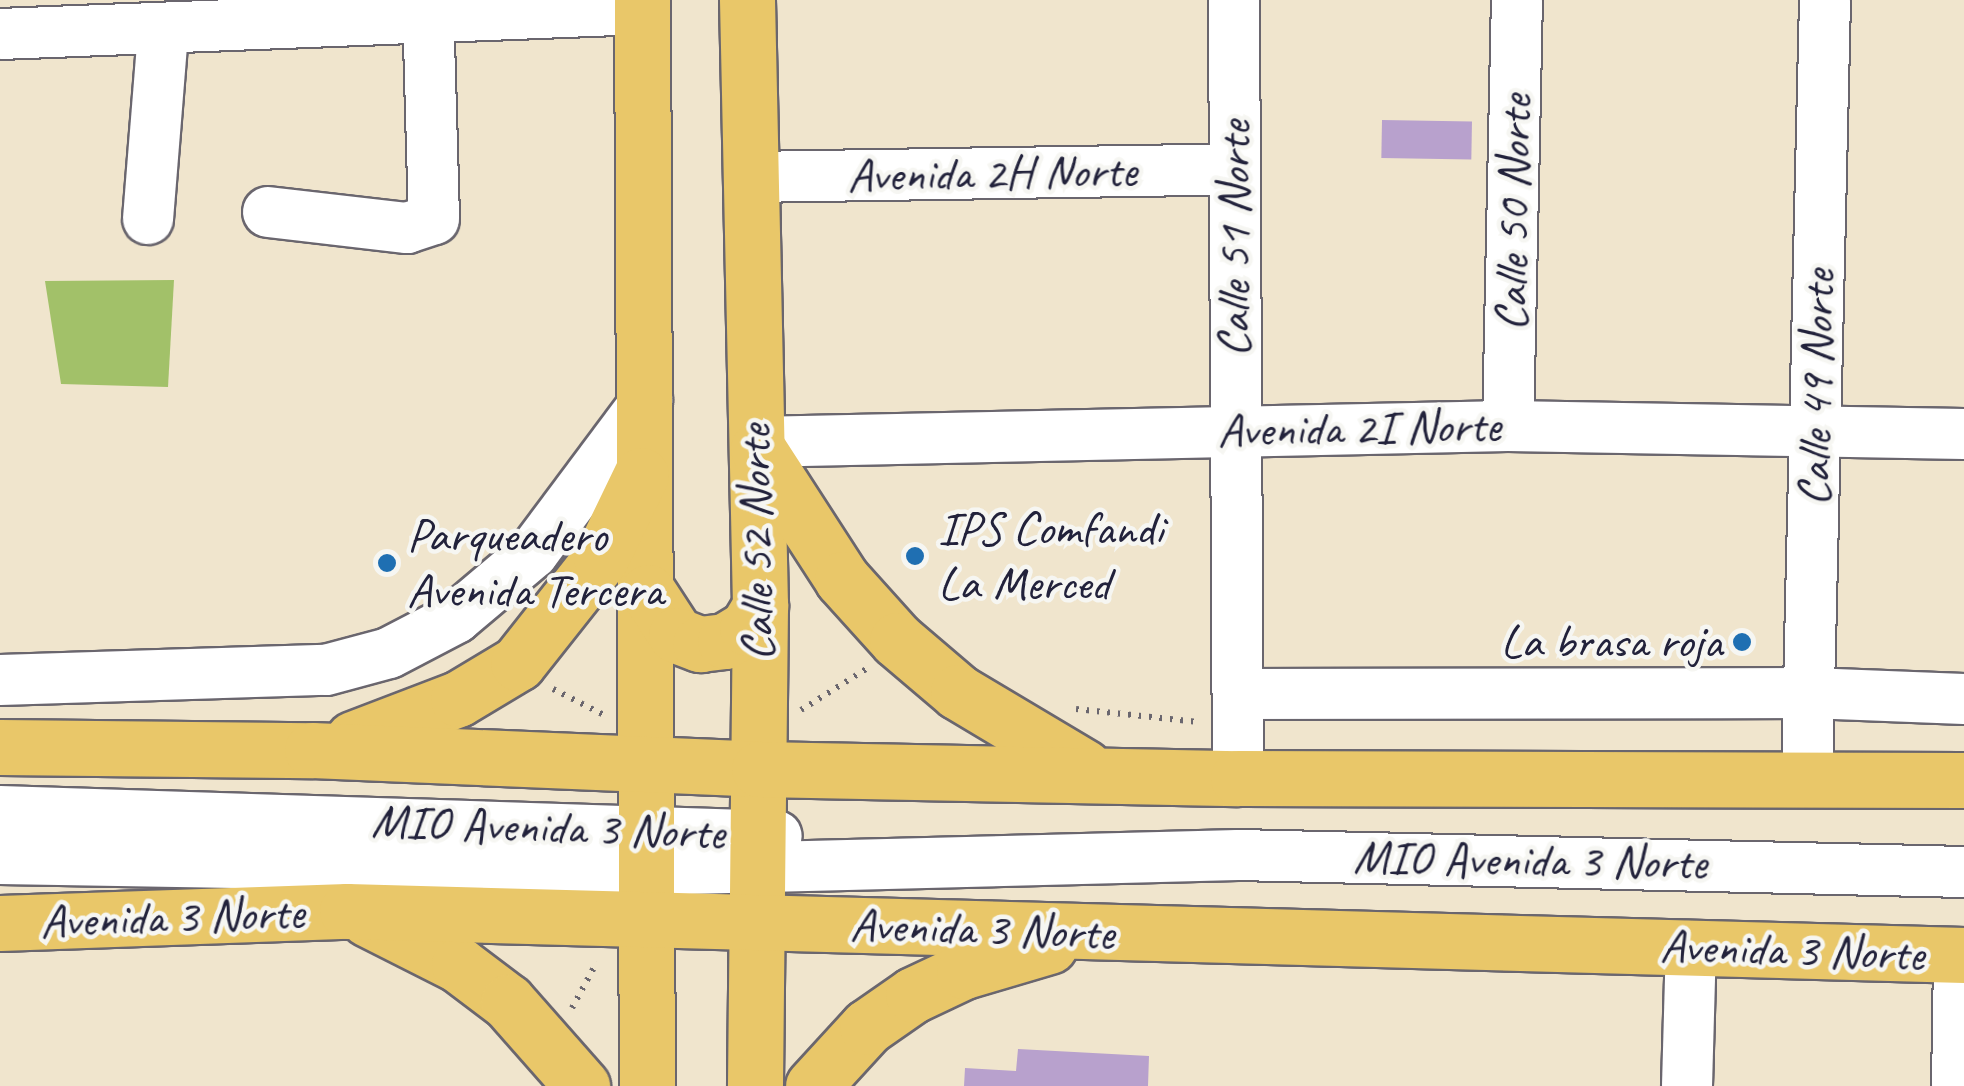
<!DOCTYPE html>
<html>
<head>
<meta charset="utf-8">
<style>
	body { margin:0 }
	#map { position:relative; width:1964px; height:1086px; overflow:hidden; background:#f0e5cd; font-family:Caveat,sans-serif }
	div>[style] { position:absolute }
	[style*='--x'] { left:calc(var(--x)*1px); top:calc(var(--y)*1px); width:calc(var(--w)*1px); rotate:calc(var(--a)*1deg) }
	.green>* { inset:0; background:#a2c169 }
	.building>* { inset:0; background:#b8a1cd; transform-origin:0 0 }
	.path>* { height:6px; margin-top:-3px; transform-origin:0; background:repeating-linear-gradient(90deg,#6a666e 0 2.5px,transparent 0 10.5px) }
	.roads { filter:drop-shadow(2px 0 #6a666e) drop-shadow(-2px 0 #6a666e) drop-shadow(0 2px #6a666e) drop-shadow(0 -2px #6a666e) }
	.minor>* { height:50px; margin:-25px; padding:0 25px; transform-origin:25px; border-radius:25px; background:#fff }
	.major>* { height:55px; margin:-27.5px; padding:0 27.5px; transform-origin:27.5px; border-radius:27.5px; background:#e9c769 }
	.dots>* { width:28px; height:28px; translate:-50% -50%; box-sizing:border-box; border:5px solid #f6f6f2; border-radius:50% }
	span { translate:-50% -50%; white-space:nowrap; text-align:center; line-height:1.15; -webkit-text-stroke:9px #f6f6f2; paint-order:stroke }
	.street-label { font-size:48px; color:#22223b }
	.poi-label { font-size:48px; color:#22223b }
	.left { translate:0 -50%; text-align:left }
	.right { translate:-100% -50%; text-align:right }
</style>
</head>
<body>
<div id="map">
	<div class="green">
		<div style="clip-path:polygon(174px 280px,168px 387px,61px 384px,45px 281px)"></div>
	</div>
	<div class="building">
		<div style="left:1382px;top:120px;width:90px;height:38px;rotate:1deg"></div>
		<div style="clip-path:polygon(1018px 1049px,1149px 1056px,1148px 1086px,964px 1086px,965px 1068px,1016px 1071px)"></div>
	</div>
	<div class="path">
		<div style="--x:553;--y:689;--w:57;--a:27"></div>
		<div style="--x:1076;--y:709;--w:123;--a:6.1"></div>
		<div style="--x:801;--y:710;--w:77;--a:-32.2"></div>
		<div style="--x:572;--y:1008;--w:52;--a:-61.5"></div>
	</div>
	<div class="roads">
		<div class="minor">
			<div style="--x:1234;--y:0;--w:778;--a:89.71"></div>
			<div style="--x:0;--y:34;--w:642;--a:-2.23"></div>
			<div style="--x:750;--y:177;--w:485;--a:-0.9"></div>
			<div style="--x:268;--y:212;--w:140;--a:6.6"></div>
			<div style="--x:407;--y:228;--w:28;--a:-18"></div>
			<div style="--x:434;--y:219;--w:219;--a:-91.6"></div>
			<div style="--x:148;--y:219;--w:189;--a:-85.4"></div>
			<div style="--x:1508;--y:426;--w:426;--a:-88.8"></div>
			<div style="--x:755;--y:442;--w:753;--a:-1.22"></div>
			<div style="--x:1508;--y:426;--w:456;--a:1"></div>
			<div style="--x:0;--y:680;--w:326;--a:-1.8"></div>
			<div style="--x:326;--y:670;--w:65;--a:-15.1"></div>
			<div style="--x:389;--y:653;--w:76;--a:-27.6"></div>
			<div style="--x:456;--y:618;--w:101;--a:-40.2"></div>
			<div style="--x:533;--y:553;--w:191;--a:-53.3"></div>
			<div style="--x:1238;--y:694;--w:571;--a:-0.1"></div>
			<div style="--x:1809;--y:693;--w:155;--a:2.2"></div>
			<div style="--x:1807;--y:775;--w:775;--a:-88.67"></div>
			<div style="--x:0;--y:811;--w:777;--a:1.84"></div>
			<div style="--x:0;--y:859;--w:649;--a:0.97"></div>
			<div style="--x:649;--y:870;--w:589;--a:-1.46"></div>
			<div style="--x:1238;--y:855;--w:726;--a:1.34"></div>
			<div style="--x:1687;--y:1086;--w:140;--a:-88.4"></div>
			<div style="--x:1957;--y:1086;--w:131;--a:-89.1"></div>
		</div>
		<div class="major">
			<div style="--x:642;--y:0;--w:1086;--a:89.74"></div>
			<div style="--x:747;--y:0;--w:606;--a:88.77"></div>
			<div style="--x:760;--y:606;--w:480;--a:90.6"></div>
			<div style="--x:758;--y:449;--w:155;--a:57.1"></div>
			<div style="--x:842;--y:579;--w:82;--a:48"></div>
			<div style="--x:897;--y:640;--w:80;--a:40.4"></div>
			<div style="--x:958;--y:692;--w:147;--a:30.8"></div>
			<div style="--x:648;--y:592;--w:51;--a:56.9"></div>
			<div style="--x:676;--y:635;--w:26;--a:21"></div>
			<div style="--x:700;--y:644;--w:25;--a:-7"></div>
			<div style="--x:725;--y:641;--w:26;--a:-31"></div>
			<div style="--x:747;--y:628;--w:26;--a:-59"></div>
			<div style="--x:353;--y:739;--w:112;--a:-20.9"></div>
			<div style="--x:458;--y:699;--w:70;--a:-31"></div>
			<div style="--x:518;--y:663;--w:134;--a:-51.7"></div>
			<div style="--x:601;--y:558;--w:92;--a:-64.3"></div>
			<div style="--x:0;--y:747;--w:312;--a:0.6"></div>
			<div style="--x:312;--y:750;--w:447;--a:2.4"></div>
			<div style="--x:759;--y:769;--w:479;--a:1.1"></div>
			<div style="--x:1238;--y:778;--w:726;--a:0.16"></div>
			<div style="--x:368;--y:919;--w:102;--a:26.8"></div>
			<div style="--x:459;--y:965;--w:61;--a:37.1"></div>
			<div style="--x:508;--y:1002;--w:112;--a:48.6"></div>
			<div style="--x:0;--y:923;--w:347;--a:-2"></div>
			<div style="--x:347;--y:911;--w:1618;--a:1.56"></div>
			<div style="--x:813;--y:1086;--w:80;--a:-47.5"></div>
			<div style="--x:867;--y:1027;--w:56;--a:-34.8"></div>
			<div style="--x:913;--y:995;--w:56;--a:-25.2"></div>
			<div style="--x:964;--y:971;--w:89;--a:-16.4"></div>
		</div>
	</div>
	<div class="dots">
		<div style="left:915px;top:556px;background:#1f6fb2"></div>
		<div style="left:387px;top:563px;background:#1f6fb2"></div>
		<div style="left:1742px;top:642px;background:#1f6fb2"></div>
	</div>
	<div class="street-label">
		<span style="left:992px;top:173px;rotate:-1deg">Avenida 2H Norte</span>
		<span style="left:1513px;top:213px;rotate:-89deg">Calle 50 Norte</span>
		<span style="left:1234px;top:239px;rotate:-90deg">Calle 51 Norte</span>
		<span style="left:1816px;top:388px;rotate:-89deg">Calle 49 Norte</span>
		<span style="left:1359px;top:428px;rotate:-1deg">Avenida 2I Norte</span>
		<span style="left:756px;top:543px;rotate:-91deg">Calle 52 Norte</span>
		<span style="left:548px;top:827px;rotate:2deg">MIO Avenida 3 Norte</span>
		<span style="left:1530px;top:860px;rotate:1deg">MIO Avenida 3 Norte</span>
		<span style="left:172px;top:917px;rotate:-2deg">Avenida 3 Norte</span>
		<span style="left:982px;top:929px;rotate:2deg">Avenida 3 Norte</span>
		<span style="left:1792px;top:950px;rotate:2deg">Avenida 3 Norte</span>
	</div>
	<div class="poi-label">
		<span class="left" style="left:938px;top:556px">IPS Comfandi<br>La Merced</span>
		<span class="left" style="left:407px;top:563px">Parqueadero<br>Avenida Tercera</span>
		<span class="right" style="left:1722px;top:642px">La brasa roja</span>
	</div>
</div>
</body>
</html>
